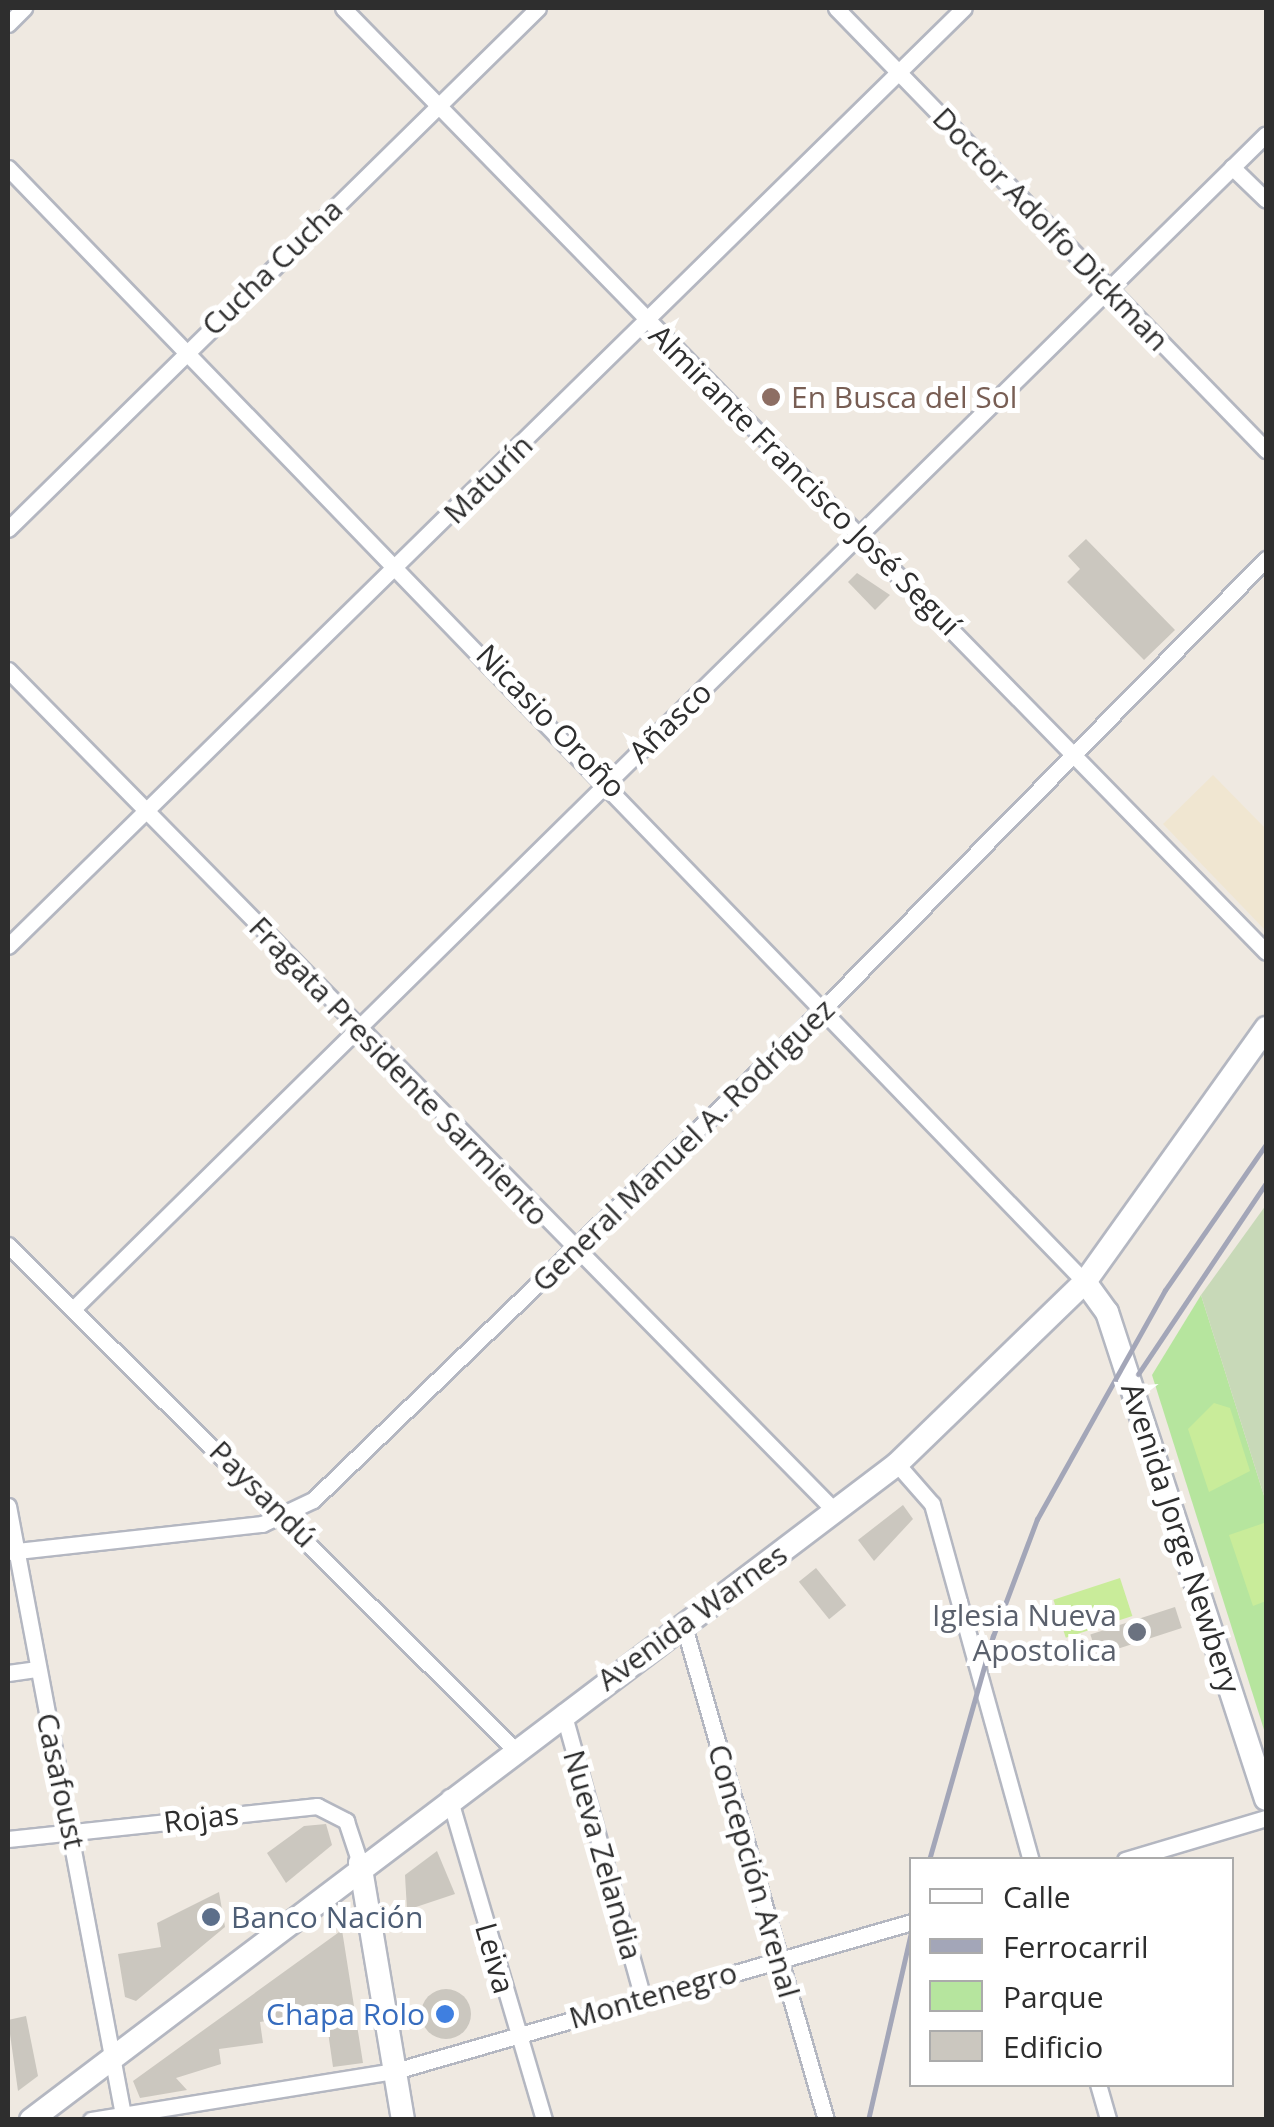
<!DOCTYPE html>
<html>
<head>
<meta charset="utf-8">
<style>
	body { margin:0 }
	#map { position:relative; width:1274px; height:2127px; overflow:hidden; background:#efe9e1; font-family:"Open Sans",sans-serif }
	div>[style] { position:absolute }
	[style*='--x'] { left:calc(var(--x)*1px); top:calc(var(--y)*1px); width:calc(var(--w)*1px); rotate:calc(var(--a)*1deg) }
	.education>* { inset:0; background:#f0e6d1 }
	.green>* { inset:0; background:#b6e59e }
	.cemetery>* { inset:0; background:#c8d9b8 }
	.pitch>* { inset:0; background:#c9ec9a; transform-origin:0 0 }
	.building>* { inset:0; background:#cbc7bf; transform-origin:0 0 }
	.round { border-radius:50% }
	.roads { filter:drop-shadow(2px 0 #b4b7c1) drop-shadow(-2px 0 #b4b7c1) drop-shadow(0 2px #b4b7c1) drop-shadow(0 -2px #b4b7c1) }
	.street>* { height:15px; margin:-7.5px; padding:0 7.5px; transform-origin:7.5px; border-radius:7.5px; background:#fff }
	.secondary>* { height:22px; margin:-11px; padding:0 11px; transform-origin:11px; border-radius:11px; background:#fff }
	.rail>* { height:5px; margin:-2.5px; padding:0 2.5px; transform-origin:2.5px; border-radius:2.5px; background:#a3a6b8 }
	.dots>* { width:28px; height:28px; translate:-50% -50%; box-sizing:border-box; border:5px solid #fff; border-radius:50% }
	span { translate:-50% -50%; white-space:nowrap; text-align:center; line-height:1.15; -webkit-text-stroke:10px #fff; paint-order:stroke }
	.street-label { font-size:30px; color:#2e2e2e }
	.education-label { font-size:30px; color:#785e54 }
	.left { translate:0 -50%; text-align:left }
	.worship-label { font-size:30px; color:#5b616d }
	.right { translate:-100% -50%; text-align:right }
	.service-label { font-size:30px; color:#4e5e75 }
	.shop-label { font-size:30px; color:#366cbe }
	.frame { position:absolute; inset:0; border:10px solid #2e2e2e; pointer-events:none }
	.legend { position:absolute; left:909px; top:1857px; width:325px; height:230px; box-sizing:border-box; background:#fff; border:2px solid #ababab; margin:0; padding:12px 18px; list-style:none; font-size:30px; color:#2e2e2e }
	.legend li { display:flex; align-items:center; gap:20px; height:50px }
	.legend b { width:50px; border:2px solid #ababab }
</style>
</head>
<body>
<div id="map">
	<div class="education">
		<div style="clip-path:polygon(1213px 775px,1266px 829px,1266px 931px,1163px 824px)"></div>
	</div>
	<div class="green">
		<div style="clip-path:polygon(1201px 1295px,1266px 1502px,1266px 1736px,1152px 1375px)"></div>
	</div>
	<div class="cemetery">
		<div style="clip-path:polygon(1266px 1205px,1266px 1502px,1201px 1295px)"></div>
	</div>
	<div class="pitch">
		<div style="clip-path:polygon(1214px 1403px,1230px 1408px,1250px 1471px,1209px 1492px,1188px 1429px)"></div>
		<div style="clip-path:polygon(1264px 1523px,1266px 1601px,1253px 1606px,1229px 1535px)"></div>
		<div style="left:1120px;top:1578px;width:40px;height:70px;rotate:72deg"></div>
	</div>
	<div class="building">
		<div style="clip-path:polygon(1086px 539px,1175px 630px,1144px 660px,1067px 582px,1080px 569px,1068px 556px)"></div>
		<div style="clip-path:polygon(857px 573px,890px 595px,875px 610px,848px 582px)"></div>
		<div style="clip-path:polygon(903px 1505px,913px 1519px,874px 1561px,858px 1540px)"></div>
		<div style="left:816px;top:1568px;width:48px;height:22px;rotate:51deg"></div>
		<div style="left:1175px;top:1607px;width:22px;height:89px;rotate:72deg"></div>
		<div style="clip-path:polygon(326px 1824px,332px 1845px,286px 1883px,267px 1853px,304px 1826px)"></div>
		<div style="clip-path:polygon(437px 1851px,455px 1894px,407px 1910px,405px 1875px)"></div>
		<div style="clip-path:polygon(219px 1892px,225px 1927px,136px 2001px,125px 1997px,118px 1954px,161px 1947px,157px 1923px)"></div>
		<div style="clip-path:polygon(342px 1930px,363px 2063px,333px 2067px,325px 2011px,260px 2022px,263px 2043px,219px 2049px,221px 2064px,176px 2078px,187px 2090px,140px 2098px,133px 2081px)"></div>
		<div class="round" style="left:421px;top:1989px;width:50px;height:50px"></div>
		<div style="clip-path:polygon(26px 2016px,38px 2076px,18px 2091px,8px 2020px)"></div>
	</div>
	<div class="roads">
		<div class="street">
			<div style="--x:343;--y:8;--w:1320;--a:45.64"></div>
			<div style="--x:836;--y:8;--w:617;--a:45.79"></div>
			<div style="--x:8;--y:24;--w:23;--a:-45"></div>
			<div style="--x:1232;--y:167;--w:47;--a:44.1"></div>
			<div style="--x:8;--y:168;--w:1549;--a:45.97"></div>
			<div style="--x:8;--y:529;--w:743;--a:-44.51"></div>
			<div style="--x:8;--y:670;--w:1179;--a:45.48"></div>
			<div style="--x:8;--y:946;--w:1339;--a:-44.46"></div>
			<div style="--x:8;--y:1245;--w:713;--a:44.89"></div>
			<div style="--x:73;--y:1309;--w:1674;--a:-44.56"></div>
			<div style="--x:897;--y:1464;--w:53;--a:48.8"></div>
			<div style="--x:932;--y:1504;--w:370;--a:74.5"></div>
			<div style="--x:8;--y:1506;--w:625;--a:79.3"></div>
			<div style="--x:8;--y:1552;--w:256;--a:-6.3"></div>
			<div style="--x:262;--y:1524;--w:56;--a:-25.2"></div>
			<div style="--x:313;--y:1500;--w:711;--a:-43.92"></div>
			<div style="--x:825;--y:1007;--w:629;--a:-45.45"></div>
			<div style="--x:683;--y:1623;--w:517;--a:73.95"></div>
			<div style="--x:8;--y:1673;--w:28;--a:-8"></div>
			<div style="--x:563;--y:1712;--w:297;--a:74.4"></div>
			<div style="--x:449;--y:1797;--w:337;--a:73.6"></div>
			<div style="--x:8;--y:1839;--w:311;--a:-6.1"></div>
			<div style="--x:317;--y:1806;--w:33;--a:27"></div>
			<div style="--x:346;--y:1821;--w:44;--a:71.6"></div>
			<div style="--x:1125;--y:1860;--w:147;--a:-16.6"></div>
			<div style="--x:1098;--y:2084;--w:37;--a:74"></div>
			<div style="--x:91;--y:2120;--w:308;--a:-9.2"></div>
			<div style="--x:395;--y:2071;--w:538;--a:-16.08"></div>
		</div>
		<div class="secondary">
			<div style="--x:1085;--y:1282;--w:37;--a:54"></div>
			<div style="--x:1107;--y:1312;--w:512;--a:71.92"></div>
			<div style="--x:360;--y:1863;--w:261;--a:80.5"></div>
			<div style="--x:31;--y:2120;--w:1086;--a:-37.14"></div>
			<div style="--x:897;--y:1464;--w:262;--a:-44.1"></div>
			<div style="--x:1085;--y:1282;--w:312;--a:-54.5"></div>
		</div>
	</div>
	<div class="rail">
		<div style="--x:1138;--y:1374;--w:230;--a:-56.2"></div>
		<div style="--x:929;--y:1860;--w:233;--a:-74.1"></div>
		<div style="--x:993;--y:1636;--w:125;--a:-69.4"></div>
		<div style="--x:1037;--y:1519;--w:262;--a:-60.8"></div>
		<div style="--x:1165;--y:1290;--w:178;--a:-55.3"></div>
		<div style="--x:868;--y:2120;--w:197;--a:-77.1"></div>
	</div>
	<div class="dots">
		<div style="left:771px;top:397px;background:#8d6e63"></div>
		<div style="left:1137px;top:1632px;background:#6b7280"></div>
		<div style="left:211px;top:1917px;background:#5c6f8a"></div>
		<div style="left:445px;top:2014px;background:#3f7fe0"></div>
	</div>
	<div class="street-label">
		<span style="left:1051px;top:229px;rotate:46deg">Doctor Adolfo Dickman</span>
		<span style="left:272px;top:267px;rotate:-44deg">Cucha Cucha</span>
		<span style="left:488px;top:479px;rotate:-45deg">Maturín</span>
		<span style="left:805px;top:480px;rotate:45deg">Almirante Francisco José Seguí</span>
		<span style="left:551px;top:721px;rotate:46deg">Nicasio Oroño</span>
		<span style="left:670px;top:722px;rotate:-44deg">Añasco</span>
		<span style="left:399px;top:1071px;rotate:46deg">Fragata Presidente Sarmiento</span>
		<span style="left:683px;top:1145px;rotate:-44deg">General Manuel A. Rodríguez</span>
		<span style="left:263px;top:1494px;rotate:45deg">Paysandú</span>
		<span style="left:1181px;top:1538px;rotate:72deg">Avenida Jorge Newbery</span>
		<span style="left:692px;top:1617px;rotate:-36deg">Avenida Warnes</span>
		<span style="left:61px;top:1781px;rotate:78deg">Casafoust</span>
		<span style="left:201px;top:1818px;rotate:-7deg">Rojas</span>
		<span style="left:603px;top:1855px;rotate:74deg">Nueva Zelandia</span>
		<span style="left:754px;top:1871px;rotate:74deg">Concepción Arenal</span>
		<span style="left:495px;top:1958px;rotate:74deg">Leiva</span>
		<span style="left:653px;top:1995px;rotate:-16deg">Montenegro</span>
	</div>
	<div class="education-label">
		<span class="left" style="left:791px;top:397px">En Busca del Sol</span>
	</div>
	<div class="worship-label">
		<span class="right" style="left:1117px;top:1632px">Iglesia Nueva<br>Apostolica</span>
	</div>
	<div class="service-label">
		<span class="left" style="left:231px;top:1917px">Banco Nación</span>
	</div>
	<div class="shop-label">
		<span class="right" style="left:425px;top:2014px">Chapa Rolo</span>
	</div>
	<div class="frame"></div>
	<ul class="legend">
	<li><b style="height:12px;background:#fff"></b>Calle</li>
	<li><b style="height:12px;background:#a3a6b8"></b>Ferrocarril</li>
	<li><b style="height:28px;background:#b6e59e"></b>Parque</li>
	<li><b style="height:28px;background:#cbc7bf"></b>Edificio</li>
	</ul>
</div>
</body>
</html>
